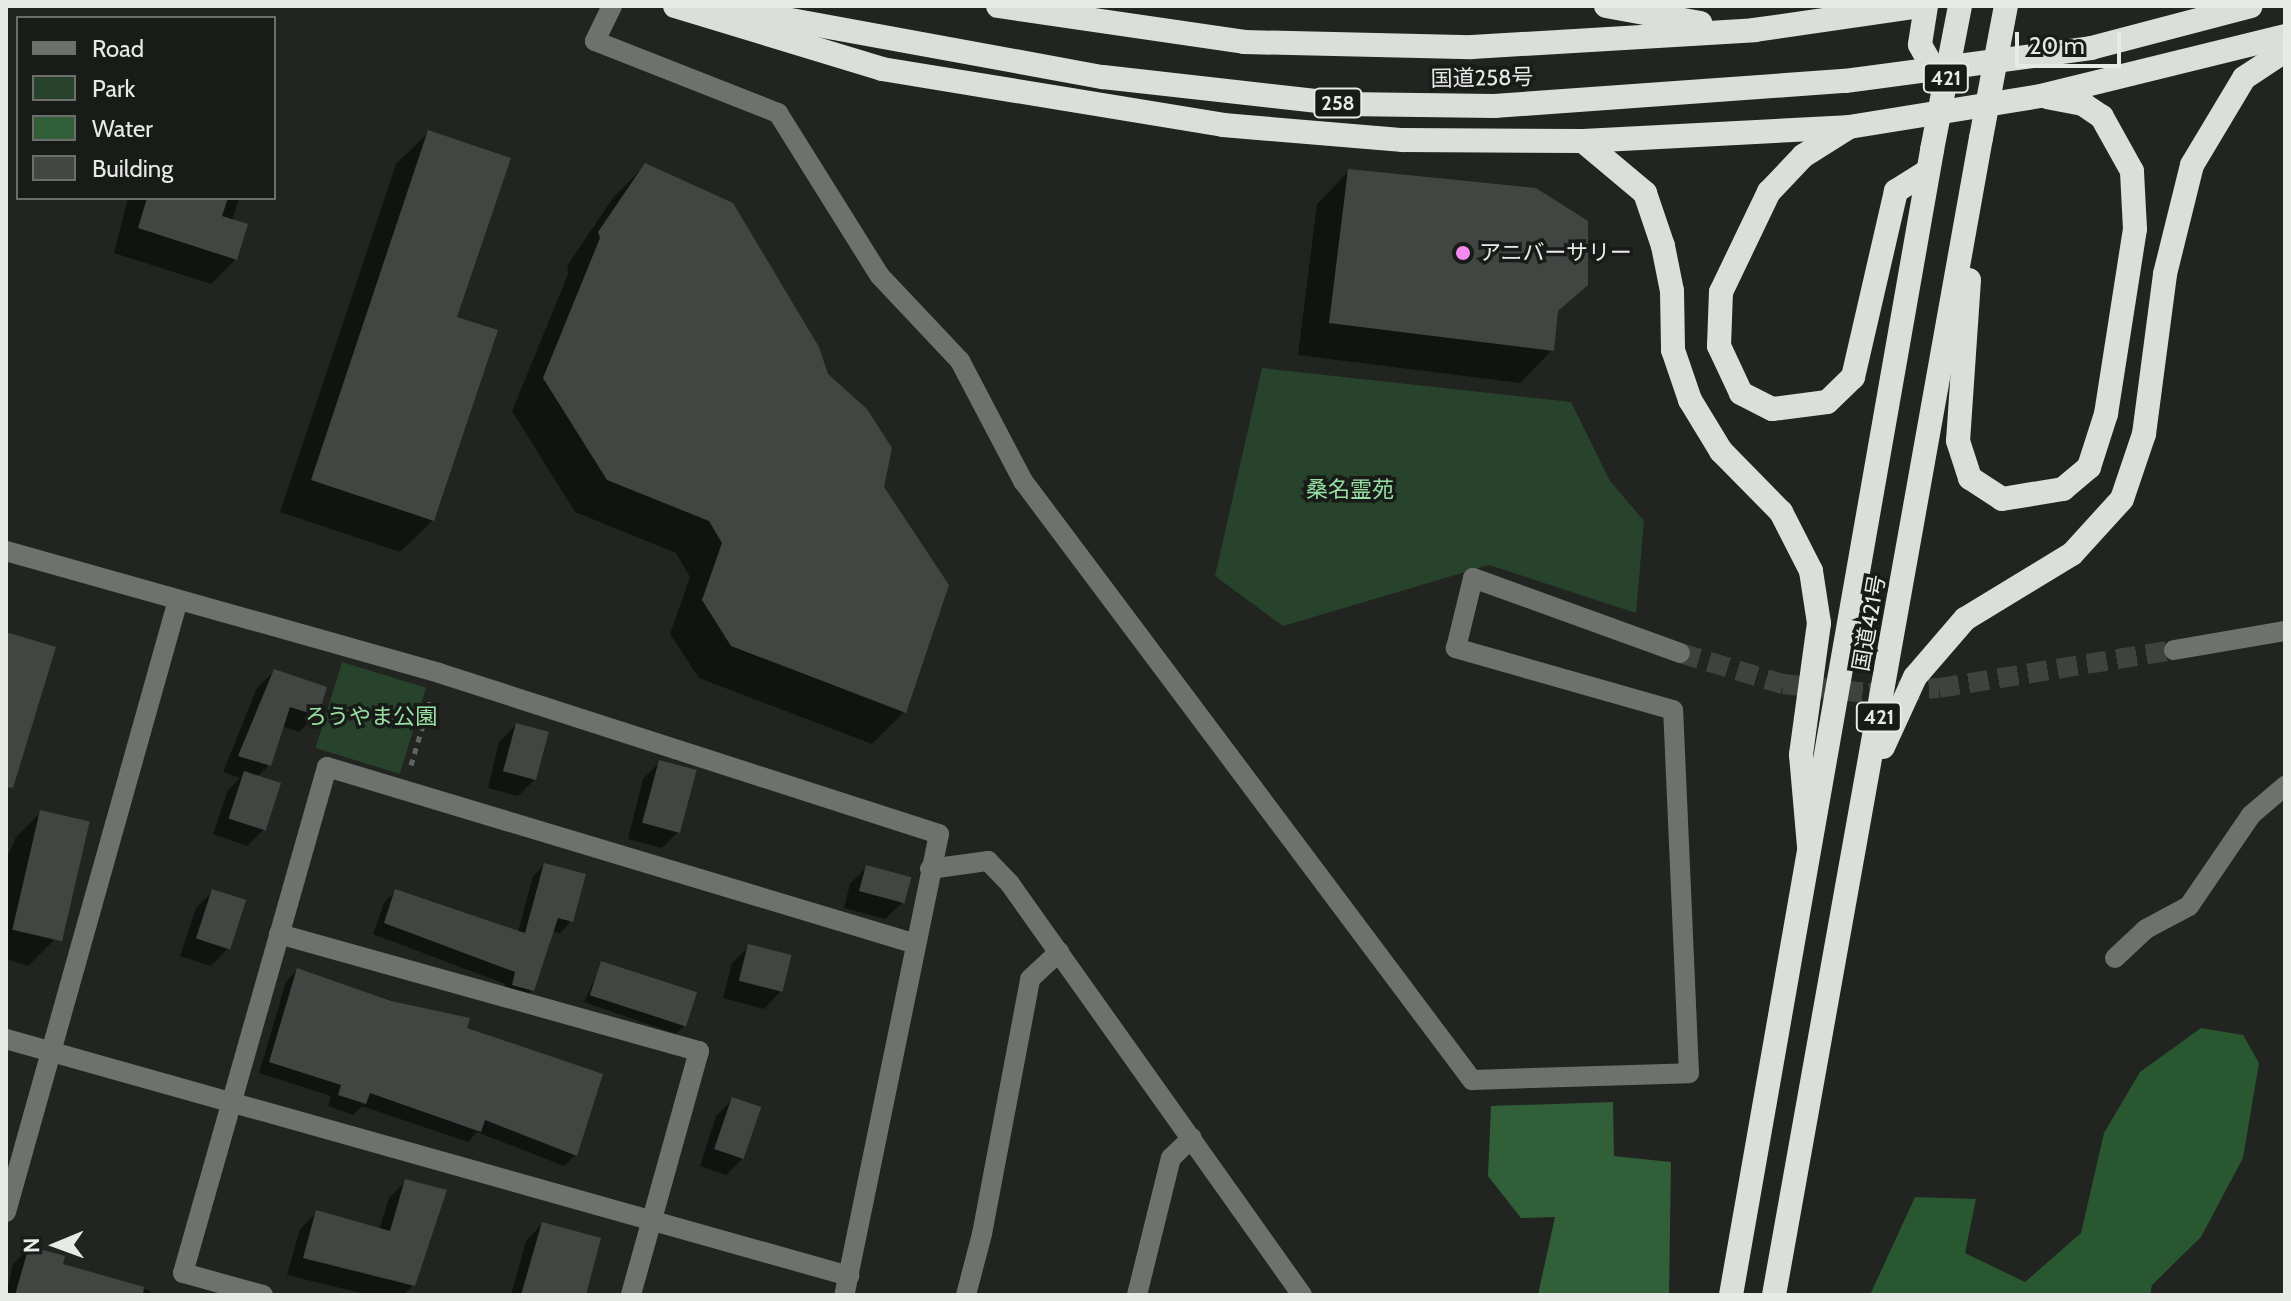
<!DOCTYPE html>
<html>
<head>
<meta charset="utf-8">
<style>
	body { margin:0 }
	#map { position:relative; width:2291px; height:1301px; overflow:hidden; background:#212421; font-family:Cabin,"Noto Sans JP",sans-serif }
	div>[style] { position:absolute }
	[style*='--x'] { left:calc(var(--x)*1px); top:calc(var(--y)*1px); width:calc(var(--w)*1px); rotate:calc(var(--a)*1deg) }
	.green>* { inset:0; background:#27432b; transform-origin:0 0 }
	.forest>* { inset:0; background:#285730 }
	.water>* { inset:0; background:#305f38 }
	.shadow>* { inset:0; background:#0007 }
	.building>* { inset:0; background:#424643; transform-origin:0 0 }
	.minor-tunnel>* { height:20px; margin-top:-10px; transform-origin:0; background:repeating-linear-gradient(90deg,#3f423f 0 20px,transparent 0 30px) }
	.path>* { height:5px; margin-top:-2.5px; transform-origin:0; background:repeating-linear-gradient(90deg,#616461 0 6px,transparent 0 12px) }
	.minor>* { height:20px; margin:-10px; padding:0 10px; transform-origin:10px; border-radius:10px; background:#6f716f }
	.highway>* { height:24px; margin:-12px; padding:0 12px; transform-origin:12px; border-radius:12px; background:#dadfdb }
	.highway-bridge>* { height:24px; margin:-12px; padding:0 12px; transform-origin:12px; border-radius:12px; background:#dadfdb }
	.dots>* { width:22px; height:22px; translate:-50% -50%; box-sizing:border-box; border:4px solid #181b18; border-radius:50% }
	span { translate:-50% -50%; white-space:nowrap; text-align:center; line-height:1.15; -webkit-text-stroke:7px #181b18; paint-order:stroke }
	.shield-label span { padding:2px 6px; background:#181b18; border:2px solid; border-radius:6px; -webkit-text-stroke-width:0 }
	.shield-label { font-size:20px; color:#e8eae8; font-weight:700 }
	.street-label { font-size:22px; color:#e8eae8 }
	.poi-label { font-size:22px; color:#e8eae8 }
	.left { translate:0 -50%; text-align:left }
	.park-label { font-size:22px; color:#99e1a3 }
	.frame { position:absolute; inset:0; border:8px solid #e8eae8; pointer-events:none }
	.legend { position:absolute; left:16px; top:16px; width:260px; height:184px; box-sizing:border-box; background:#181b18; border:2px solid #6b6e6b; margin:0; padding:10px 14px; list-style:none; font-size:24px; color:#e8eae8 }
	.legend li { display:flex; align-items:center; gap:16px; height:40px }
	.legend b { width:40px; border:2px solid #6b6e6b }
	.north { position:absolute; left:16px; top:1205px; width:80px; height:80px; -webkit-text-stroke:6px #181b18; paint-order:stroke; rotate:269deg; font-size:22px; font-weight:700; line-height:32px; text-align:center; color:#e8eae8 }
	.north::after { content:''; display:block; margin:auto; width:28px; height:36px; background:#e8eae8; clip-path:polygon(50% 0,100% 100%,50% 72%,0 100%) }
	.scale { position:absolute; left:2015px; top:32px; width:106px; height:36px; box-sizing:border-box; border:4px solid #e8eae8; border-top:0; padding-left:10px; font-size:24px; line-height:28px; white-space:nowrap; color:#e8eae8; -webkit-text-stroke:6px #181b18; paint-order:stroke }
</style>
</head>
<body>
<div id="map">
	<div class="green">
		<div style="clip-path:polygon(1262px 368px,1571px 402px,1610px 481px,1644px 521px,1636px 613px,1489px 565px,1283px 626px,1215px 576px)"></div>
		<div style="left:342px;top:662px;width:88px;height:90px;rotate:17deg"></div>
	</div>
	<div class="forest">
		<div style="clip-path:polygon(2201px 1028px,2243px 1035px,2259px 1063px,2243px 1158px,2201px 1237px,2152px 1285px,2150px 1295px,1870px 1295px,1915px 1197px,1976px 1199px,1965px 1253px,2025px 1282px,2081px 1233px,2104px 1133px,2140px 1072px)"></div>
	</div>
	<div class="water">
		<div style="clip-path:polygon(1613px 1102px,1614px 1156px,1671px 1162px,1669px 1295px,1538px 1295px,1555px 1217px,1521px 1218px,1488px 1176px,1491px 1106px)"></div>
	</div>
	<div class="shadow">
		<div style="clip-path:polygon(429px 132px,455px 318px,433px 520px,400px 552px,280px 512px,396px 164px)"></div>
		<div style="clip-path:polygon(645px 165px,826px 375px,881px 487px,904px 712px,872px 744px,699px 678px,670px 634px,690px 577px,676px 553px,575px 512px,512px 411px,569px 272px,567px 266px,613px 198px)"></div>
		<div style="clip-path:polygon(1349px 171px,1586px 284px,1555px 314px,1552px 350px,1520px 383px,1298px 355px,1317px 204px)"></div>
		<div style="clip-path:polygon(128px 198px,239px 198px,232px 221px,236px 259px,211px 284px,114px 253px)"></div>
		<div style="clip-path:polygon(274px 671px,316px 715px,299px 732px,282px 726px,269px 765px,257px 777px,264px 829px,247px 846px,213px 834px,228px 790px,240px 778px,223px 772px,257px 688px)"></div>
		<div style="clip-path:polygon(516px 725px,535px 779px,518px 796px,488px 788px,499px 742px)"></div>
		<div style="clip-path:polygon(660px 762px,679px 831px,662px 848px,628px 839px,643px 779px)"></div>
		<div style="clip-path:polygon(41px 812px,53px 941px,28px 966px,6px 959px,6px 860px,16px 837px)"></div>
		<div style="clip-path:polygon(544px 865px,571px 921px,560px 933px,552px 931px,532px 990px,520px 1002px,501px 997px,505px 984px,373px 934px,384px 903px,395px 891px,518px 932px,533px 876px)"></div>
		<div style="clip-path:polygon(867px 867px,902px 903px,885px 919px,844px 908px,850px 884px)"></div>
		<div style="clip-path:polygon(213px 891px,243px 902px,227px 949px,211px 966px,180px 956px,196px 908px)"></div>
		<div style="clip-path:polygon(749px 947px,780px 992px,764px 1009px,723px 998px,732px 963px)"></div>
		<div style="clip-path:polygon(602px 963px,684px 1026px,676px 1034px,584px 1002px)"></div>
		<div style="clip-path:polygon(297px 970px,575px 1155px,564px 1166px,477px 1132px,468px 1142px,362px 1106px,353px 1115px,328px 1106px,331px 1096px,259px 1073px,286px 982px)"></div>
		<div style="clip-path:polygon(733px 1099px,743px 1158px,726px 1175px,700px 1166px,716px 1116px)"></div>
		<div style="clip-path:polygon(406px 1181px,413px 1285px,404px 1295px,369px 1295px,287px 1275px,300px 1229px,316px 1213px,379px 1230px,389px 1198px)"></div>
		<div style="clip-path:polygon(542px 1224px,582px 1295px,511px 1295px,526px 1241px)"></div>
		<div style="clip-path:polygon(29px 1248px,60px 1265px,151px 1291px,150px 1295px,6px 1295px,13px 1264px)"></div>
	</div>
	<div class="building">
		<div style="clip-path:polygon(428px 130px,511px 158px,457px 317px,498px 330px,434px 521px,311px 480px)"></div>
		<div style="clip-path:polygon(645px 163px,733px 203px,819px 347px,828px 374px,867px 409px,892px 448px,884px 487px,949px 585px,906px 713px,731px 646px,702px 600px,722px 543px,709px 521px,607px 480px,543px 378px,600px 238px,598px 232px)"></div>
		<div style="clip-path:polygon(1348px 169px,1536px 188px,1588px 221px,1588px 285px,1558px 311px,1554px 351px,1329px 323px)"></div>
		<div style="clip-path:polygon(147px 198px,228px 198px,222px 216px,248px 224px,237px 260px,138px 228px)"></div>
		<div style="clip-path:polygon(6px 632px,56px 647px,13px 788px,6px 787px)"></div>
		<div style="clip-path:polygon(274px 669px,327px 687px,318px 716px,290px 707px,271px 766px,238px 756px)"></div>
		<div style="left:516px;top:723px;width:34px;height:50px;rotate:15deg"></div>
		<div style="left:659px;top:760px;width:39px;height:65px;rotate:15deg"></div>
		<div style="left:244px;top:771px;width:39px;height:50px;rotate:18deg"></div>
		<div style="left:40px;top:810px;width:51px;height:123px;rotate:13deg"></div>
		<div style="clip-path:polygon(544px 863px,586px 874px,573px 922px,558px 918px,534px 991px,512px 985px,515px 972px,384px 923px,395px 889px,525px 933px)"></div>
		<div style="left:866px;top:865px;width:47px;height:27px;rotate:15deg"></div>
		<div style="left:212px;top:889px;width:36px;height:52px;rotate:18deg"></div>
		<div style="left:748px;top:944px;width:45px;height:38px;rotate:14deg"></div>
		<div style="left:601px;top:961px;width:101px;height:36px;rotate:18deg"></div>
		<div style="clip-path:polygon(297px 968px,391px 1001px,470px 1018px,467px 1028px,603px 1074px,577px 1156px,485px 1120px,481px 1132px,370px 1093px,366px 1104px,338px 1095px,341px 1085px,269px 1062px)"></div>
		<div style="left:732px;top:1097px;width:31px;height:55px;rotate:19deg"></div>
		<div style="clip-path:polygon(405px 1179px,447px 1190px,415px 1286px,303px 1258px,316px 1210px,390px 1231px)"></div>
		<div style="clip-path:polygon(542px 1222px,601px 1238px,586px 1295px,521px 1295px)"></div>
		<div style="clip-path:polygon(29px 1246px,65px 1256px,63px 1264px,144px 1287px,143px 1295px,15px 1295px)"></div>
	</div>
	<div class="minor-tunnel">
		<div style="--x:1680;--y:653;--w:108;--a:16.8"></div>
		<div style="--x:1783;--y:684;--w:86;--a:6"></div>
		<div style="--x:1869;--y:693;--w:70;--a:-4.1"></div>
		<div style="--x:1939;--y:688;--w:238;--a:-9.2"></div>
	</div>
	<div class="path">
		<div style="--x:411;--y:765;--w:70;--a:-73.4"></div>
	</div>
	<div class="minor">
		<div style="--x:612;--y:6;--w:39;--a:116"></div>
		<div style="--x:595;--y:41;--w:197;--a:21.5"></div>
		<div style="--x:778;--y:113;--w:192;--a:58"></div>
		<div style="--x:880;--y:276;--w:117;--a:46.7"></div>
		<div style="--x:960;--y:361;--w:136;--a:62.3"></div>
		<div style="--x:1023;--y:481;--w:749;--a:53.15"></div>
		<div style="--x:1472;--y:1080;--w:217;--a:-1.8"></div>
		<div style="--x:1689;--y:1073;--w:363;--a:-92.5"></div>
		<div style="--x:1673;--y:710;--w:226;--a:-164.1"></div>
		<div style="--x:1456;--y:648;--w:72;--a:-76.3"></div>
		<div style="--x:1473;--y:578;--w:220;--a:19.9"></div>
		<div style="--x:6;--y:551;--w:450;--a:15.7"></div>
		<div style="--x:439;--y:673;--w:525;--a:17.85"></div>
		<div style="--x:939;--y:834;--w:471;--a:101.6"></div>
		<div style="--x:2174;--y:650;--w:113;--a:-9.7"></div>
		<div style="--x:930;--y:869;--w:59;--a:-7.9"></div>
		<div style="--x:988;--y:861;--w:32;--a:46"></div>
		<div style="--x:1010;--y:884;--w:504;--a:54.61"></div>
		<div style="--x:279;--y:934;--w:436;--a:15.6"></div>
		<div style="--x:699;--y:1051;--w:253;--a:105.6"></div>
		<div style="--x:2115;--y:958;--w:42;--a:-43.1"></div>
		<div style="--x:2146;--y:929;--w:49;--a:-28.1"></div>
		<div style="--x:2189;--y:906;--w:110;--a:-55.7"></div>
		<div style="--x:2251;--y:815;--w:45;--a:-40.5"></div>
		<div style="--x:6;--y:1039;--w:876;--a:15.7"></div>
		<div style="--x:6;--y:1212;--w:636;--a:-74.3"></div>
		<div style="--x:263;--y:1295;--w:83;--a:-164.6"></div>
		<div style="--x:183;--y:1273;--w:526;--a:-74.11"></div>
		<div style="--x:327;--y:767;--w:612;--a:16.72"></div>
		<div style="--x:966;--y:1295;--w:63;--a:-75.3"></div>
		<div style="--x:982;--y:1234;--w:259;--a:-79.3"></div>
		<div style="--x:1030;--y:979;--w:40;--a:-43"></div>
		<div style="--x:1137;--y:1295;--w:141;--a:-76.1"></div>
		<div style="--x:1171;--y:1158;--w:29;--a:-44"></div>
	</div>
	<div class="highway">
		<div style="--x:675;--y:6;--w:216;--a:16.9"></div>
		<div style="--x:882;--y:69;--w:346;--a:9.3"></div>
		<div style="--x:1223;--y:125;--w:181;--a:4.8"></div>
		<div style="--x:1403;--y:140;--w:180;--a:0.3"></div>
		<div style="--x:1583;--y:141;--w:81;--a:40"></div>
		<div style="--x:1645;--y:193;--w:56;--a:71.2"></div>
		<div style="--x:1663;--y:246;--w:46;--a:78.7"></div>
		<div style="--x:1672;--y:291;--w:59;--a:89"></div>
		<div style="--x:1673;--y:350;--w:53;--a:71.2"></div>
		<div style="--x:1690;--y:400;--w:60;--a:58.7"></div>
		<div style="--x:1721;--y:451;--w:86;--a:45.5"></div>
		<div style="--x:1781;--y:512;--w:66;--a:63"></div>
		<div style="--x:1811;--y:571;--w:53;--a:81.3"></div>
		<div style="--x:1819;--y:623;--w:133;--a:97.8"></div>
		<div style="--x:1801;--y:755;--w:91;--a:85"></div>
		<div style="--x:998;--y:6;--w:249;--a:8.3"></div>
		<div style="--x:1244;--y:42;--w:228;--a:1.3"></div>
		<div style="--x:1472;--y:47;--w:283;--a:-3.4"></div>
		<div style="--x:1754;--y:30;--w:169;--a:-8.2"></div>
		<div style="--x:1606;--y:6;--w:96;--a:10.3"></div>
		<div style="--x:731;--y:9;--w:378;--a:10.4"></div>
		<div style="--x:1103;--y:77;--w:243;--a:6.4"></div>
		<div style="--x:1344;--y:104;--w:150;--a:0.8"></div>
		<div style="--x:1494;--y:106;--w:352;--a:-4.1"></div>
		<div style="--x:1845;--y:81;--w:248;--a:-7.6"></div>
		<div style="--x:2091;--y:48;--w:165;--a:-14.7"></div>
		<div style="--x:1583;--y:141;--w:264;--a:-3"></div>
		<div style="--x:1928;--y:171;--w:38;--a:148"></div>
		<div style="--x:1896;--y:191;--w:191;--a:103"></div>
		<div style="--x:1853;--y:377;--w:36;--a:136"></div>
		<div style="--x:1827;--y:402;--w:55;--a:172.7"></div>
		<div style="--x:1772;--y:409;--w:35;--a:-153"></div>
		<div style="--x:1741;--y:393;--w:52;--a:-115.1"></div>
		<div style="--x:1719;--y:346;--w:54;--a:-87.9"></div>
		<div style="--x:1721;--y:292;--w:111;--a:-64.4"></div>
		<div style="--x:1769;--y:192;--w:50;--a:-46.6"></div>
		<div style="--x:1803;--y:156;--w:54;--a:-32.2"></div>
		<div style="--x:1849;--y:127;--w:194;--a:-9.2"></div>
		<div style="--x:2041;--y:96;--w:251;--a:-13.8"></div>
		<div style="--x:1969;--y:280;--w:161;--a:93.9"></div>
		<div style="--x:1958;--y:441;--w:39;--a:72"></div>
		<div style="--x:1970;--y:478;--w:38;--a:33"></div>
		<div style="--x:2002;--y:499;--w:62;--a:-9.3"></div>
		<div style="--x:2063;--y:489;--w:34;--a:-40"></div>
		<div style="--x:2089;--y:467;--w:56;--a:-72.2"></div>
		<div style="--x:2106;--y:414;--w:187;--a:-81.1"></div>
		<div style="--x:2135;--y:229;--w:58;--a:-93"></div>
		<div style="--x:2132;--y:171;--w:62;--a:-119.1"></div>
		<div style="--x:2102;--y:117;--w:23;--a:-146"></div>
		<div style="--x:2083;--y:104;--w:36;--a:-169"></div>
		<div style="--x:1883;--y:747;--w:77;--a:-65.4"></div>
		<div style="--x:1915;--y:677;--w:77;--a:-49.2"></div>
		<div style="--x:1965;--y:619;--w:125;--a:-31.3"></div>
		<div style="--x:2072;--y:554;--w:74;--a:-47.7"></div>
		<div style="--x:2122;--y:499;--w:69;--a:-71.3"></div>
		<div style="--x:2144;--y:434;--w:161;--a:-82.5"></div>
		<div style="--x:2165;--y:274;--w:112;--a:-76.1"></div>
		<div style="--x:2192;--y:165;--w:101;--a:-59.1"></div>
		<div style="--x:2244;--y:78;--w:49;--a:-33.4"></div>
		<div style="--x:1731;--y:1295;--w:1163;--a:-80.04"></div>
		<div style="--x:1774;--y:1295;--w:1175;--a:-79.86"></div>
	</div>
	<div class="highway-bridge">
		<div style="--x:1926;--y:6;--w:39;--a:99"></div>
		<div style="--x:1920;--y:45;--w:48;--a:60.3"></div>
		<div style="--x:1981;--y:138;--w:134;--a:-79.3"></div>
		<div style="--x:1932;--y:150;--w:147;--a:-79"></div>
	</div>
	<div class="dots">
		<div style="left:1463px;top:253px;background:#f389f1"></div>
	</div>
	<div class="shield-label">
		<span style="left:1946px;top:78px">421</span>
		<span style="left:1338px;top:103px">258</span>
		<span style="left:1879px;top:717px">421</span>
	</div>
	<div class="street-label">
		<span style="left:1482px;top:78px;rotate:-1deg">国道258号</span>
		<span style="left:1869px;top:623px;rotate:-80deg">国道421号</span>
	</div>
	<div class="poi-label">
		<span class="left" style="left:1479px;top:253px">アニバーサリー</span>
	</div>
	<div class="park-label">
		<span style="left:1350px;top:490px">桑名霊苑</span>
		<span style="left:371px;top:717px">ろうやま公園</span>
	</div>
	<div class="frame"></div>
	<ul class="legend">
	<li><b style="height:10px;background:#6f716f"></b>Road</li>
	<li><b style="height:22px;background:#27432b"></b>Park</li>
	<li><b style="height:22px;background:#305f38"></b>Water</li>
	<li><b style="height:22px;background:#424643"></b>Building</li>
	</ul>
	<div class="north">N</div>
	<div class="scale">20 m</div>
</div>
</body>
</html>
